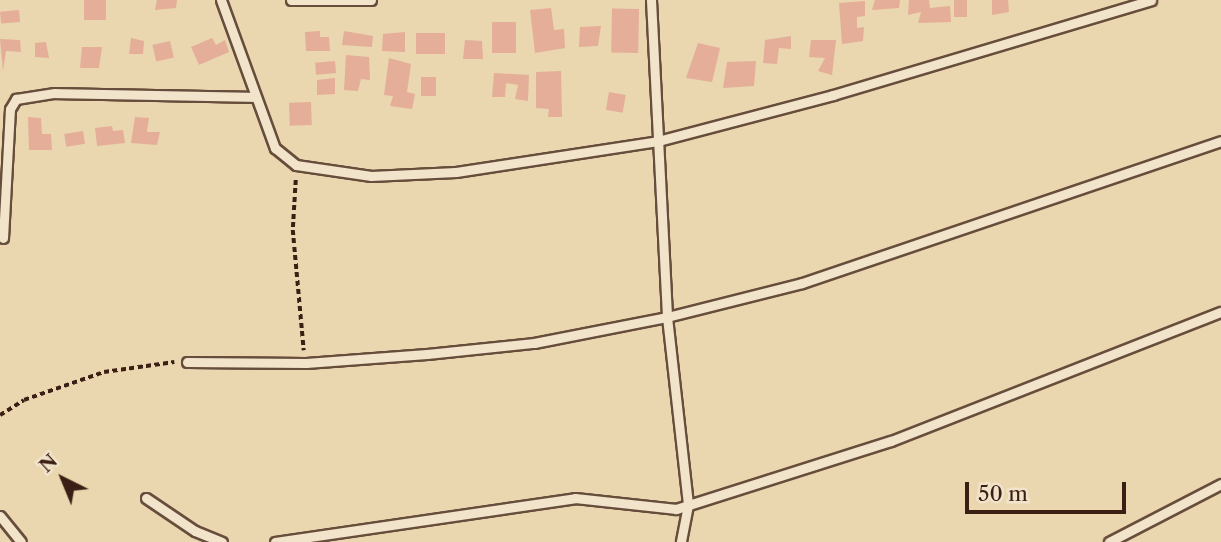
<!DOCTYPE html>
<html>
<head>
<meta charset="utf-8">
<style>
	body { margin:0 }
	#map { position:relative; width:1221px; height:542px; overflow:hidden; background:#ead6af; font-family:"Libre Caslon Text",serif }
	div>[style] { position:absolute }
	[style*='--x'] { left:calc(var(--x)*1px); top:calc(var(--y)*1px); width:calc(var(--w)*1px); rotate:calc(var(--a)*1deg) }
	.building>* { inset:0; background:#e4ae99; transform-origin:0 0 }
	.path>* { height:3.5px; margin-top:-1.75px; transform-origin:0; background:repeating-linear-gradient(90deg,#3b1f14 0 5px,transparent 0 8.5px) }
	.roads { filter:drop-shadow(2px 0 #674d3b) drop-shadow(-2px 0 #674d3b) drop-shadow(0 2px #674d3b) drop-shadow(0 -2px #674d3b) }
	.lane>* { height:9px; margin:-4.5px; padding:0 4.5px; transform-origin:4.5px; border-radius:4.5px; background:#f1e4cb }
	span { translate:-50% -50%; white-space:nowrap; text-align:center; line-height:1.15; -webkit-text-stroke:7px #f1e4cb; paint-order:stroke }
	.north { position:absolute; left:28px; top:444px; width:70px; height:70px; -webkit-text-stroke:5px #f1e4cb; paint-order:stroke; rotate:317deg; font-size:19px; font-weight:700; line-height:28px; text-align:center; color:#3b1f14 }
	.north::after { content:''; display:block; margin:auto; width:24px; height:32px; background:#3b1f14; clip-path:polygon(50% 0,100% 100%,50% 72%,0 100%) }
	.scale { position:absolute; left:965px; top:482px; width:161px; height:32px; box-sizing:border-box; border:4px solid #3b1f14; border-top:0; padding-left:9px; font-size:21px; line-height:24px; white-space:nowrap; color:#3b1f14; -webkit-text-stroke:5px #f1e4cb; paint-order:stroke }
</style>
</head>
<body>
<div id="map">
	<div class="building">
		<div style="left:84px;top:0;width:22px;height:20px"></div>
		<div style="clip-path:polygon(157px 0,177px 0,176px 8px,155px 10px)"></div>
		<div style="clip-path:polygon(875px 0,900px 0,899px 8px,872px 10px)"></div>
		<div style="clip-path:polygon(909px 0,929px 0,930px 8px,950px 6px,951px 22px,918px 23px,921px 12px,908px 15px)"></div>
		<div style="left:954px;top:0;width:13px;height:17px"></div>
		<div style="clip-path:polygon(992px 0,1008px 0,1009px 12px,992px 15px)"></div>
		<div style="clip-path:polygon(865px 1px,865px 16px,857px 17px,857px 28px,864px 27px,863px 41px,842px 44px,839px 3px)"></div>
		<div style="clip-path:polygon(551px 8px,554px 30px,564px 29px,565px 48px,535px 53px,530px 10px)"></div>
		<div style="left:639px;top:9px;width:44px;height:27px;rotate:91deg"></div>
		<div style="left:19px;top:10px;width:12px;height:19px;rotate:85deg"></div>
		<div style="left:492px;top:22px;width:24px;height:31px"></div>
		<div style="clip-path:polygon(601px 26px,598px 46px,579px 47px,580px 27px)"></div>
		<div style="clip-path:polygon(320px 31px,320px 37px,329px 37px,330px 51px,306px 51px,305px 32px)"></div>
		<div style="clip-path:polygon(344px 31px,373px 36px,372px 47px,342px 45px)"></div>
		<div style="clip-path:polygon(405px 32px,405px 52px,382px 51px,383px 34px)"></div>
		<div style="left:416px;top:33px;width:29px;height:21px"></div>
		<div style="clip-path:polygon(791px 36px,791px 49px,779px 48px,777px 64px,763px 63px,765px 40px)"></div>
		<div style="clip-path:polygon(131px 38px,144px 41px,143px 54px,129px 54px)"></div>
		<div style="clip-path:polygon(212px 38px,216px 45px,225px 40px,229px 52px,199px 65px,191px 47px)"></div>
		<div style="clip-path:polygon(0 39px,20px 40px,21px 52px,6px 51px,3px 71px)"></div>
		<div style="clip-path:polygon(465px 40px,482px 41px,483px 59px,463px 59px)"></div>
		<div style="clip-path:polygon(811px 40px,836px 40px,832px 75px,818px 71px,825px 58px,809px 57px)"></div>
		<div style="left:170px;top:41px;width:17px;height:18px;rotate:77deg"></div>
		<div style="clip-path:polygon(46px 42px,49px 58px,35px 57px,35px 43px)"></div>
		<div style="clip-path:polygon(698px 43px,720px 48px,712px 82px,686px 78px)"></div>
		<div style="clip-path:polygon(82px 47px,102px 47px,99px 68px,80px 68px)"></div>
		<div style="clip-path:polygon(346px 55px,369px 57px,370px 80px,361px 79px,358px 91px,344px 90px)"></div>
		<div style="clip-path:polygon(389px 58px,411px 64px,407px 92px,415px 94px,412px 109px,390px 106px,393px 96px,384px 95px)"></div>
		<div style="left:335px;top:61px;width:12px;height:20px;rotate:85deg"></div>
		<div style="clip-path:polygon(756px 61px,754px 86px,723px 88px,727px 62px)"></div>
		<div style="clip-path:polygon(561px 71px,562px 117px,548px 117px,549px 109px,536px 108px,536px 72px)"></div>
		<div style="clip-path:polygon(494px 73px,529px 75px,528px 101px,515px 99px,518px 85px,506px 83px,505px 97px,492px 97px)"></div>
		<div style="left:436px;top:77px;width:19px;height:15px;rotate:90deg"></div>
		<div style="clip-path:polygon(335px 78px,335px 94px,317px 95px,317px 80px)"></div>
		<div style="left:609px;top:92px;width:17px;height:18px;rotate:10deg"></div>
		<div style="left:311px;top:102px;width:23px;height:22px;rotate:88deg"></div>
		<div style="clip-path:polygon(28px 117px,41px 118px,42px 134px,51px 134px,52px 150px,29px 150px)"></div>
		<div style="clip-path:polygon(135px 117px,149px 118px,147px 132px,160px 132px,157px 145px,131px 143px)"></div>
		<div style="clip-path:polygon(112px 126px,113px 131px,123px 130px,125px 143px,97px 146px,95px 128px)"></div>
		<div style="left:83px;top:131px;width:13px;height:19px;rotate:81deg"></div>
	</div>
	<div class="path">
		<div style="--x:296;--y:180;--w:50;--a:93.4"></div>
		<div style="--x:293;--y:230;--w:121;--a:84.8"></div>
		<div style="--x:0;--y:415;--w:28;--a:-32"></div>
		<div style="--x:24;--y:400;--w:85;--a:-19.3"></div>
		<div style="--x:104;--y:372;--w:71;--a:-8.1"></div>
	</div>
	<div class="roads">
		<div class="lane">
			<div style="--x:221;--y:0;--w:158;--a:70"></div>
			<div style="--x:275;--y:148;--w:27;--a:39"></div>
			<div style="--x:296;--y:165;--w:76;--a:8.3"></div>
			<div style="--x:371;--y:176;--w:85;--a:-2.7"></div>
			<div style="--x:456;--y:172;--w:204;--a:-8.7"></div>
			<div style="--x:658;--y:141;--w:181;--a:-14.7"></div>
			<div style="--x:833;--y:95;--w:332;--a:-16.6"></div>
			<div style="--x:291;--y:0;--w:80;--a:0"></div>
			<div style="--x:651;--y:0;--w:317;--a:87.1"></div>
			<div style="--x:667;--y:317;--w:189;--a:83.6"></div>
			<div style="--x:688;--y:505;--w:38;--a:101"></div>
			<div style="--x:3;--y:238;--w:129;--a:-86.9"></div>
			<div style="--x:10;--y:109;--w:12;--a:-59"></div>
			<div style="--x:16;--y:99;--w:39;--a:-9"></div>
			<div style="--x:55;--y:93;--w:200;--a:1.1"></div>
			<div style="--x:187;--y:362;--w:119;--a:0.5"></div>
			<div style="--x:306;--y:363;--w:121;--a:-4.3"></div>
			<div style="--x:427;--y:354;--w:108;--a:-5.9"></div>
			<div style="--x:534;--y:343;--w:136;--a:-11.1"></div>
			<div style="--x:667;--y:317;--w:139;--a:-14.1"></div>
			<div style="--x:802;--y:283;--w:442;--a:-18.7"></div>
			<div style="--x:146;--y:498;--w:59;--a:34"></div>
			<div style="--x:195;--y:531;--w:29;--a:22"></div>
			<div style="--x:0;--y:516;--w:33;--a:51"></div>
			<div style="--x:275;--y:542;--w:303;--a:-8.3"></div>
			<div style="--x:575;--y:498;--w:102;--a:6.2"></div>
			<div style="--x:676;--y:509;--w:225;--a:-17.6"></div>
			<div style="--x:891;--y:441;--w:354;--a:-21.4"></div>
			<div style="--x:1109;--y:542;--w:126;--a:-27.4"></div>
		</div>
	</div>
	<div class="north">N</div>
	<div class="scale">50 m</div>
</div>
</body>
</html>
